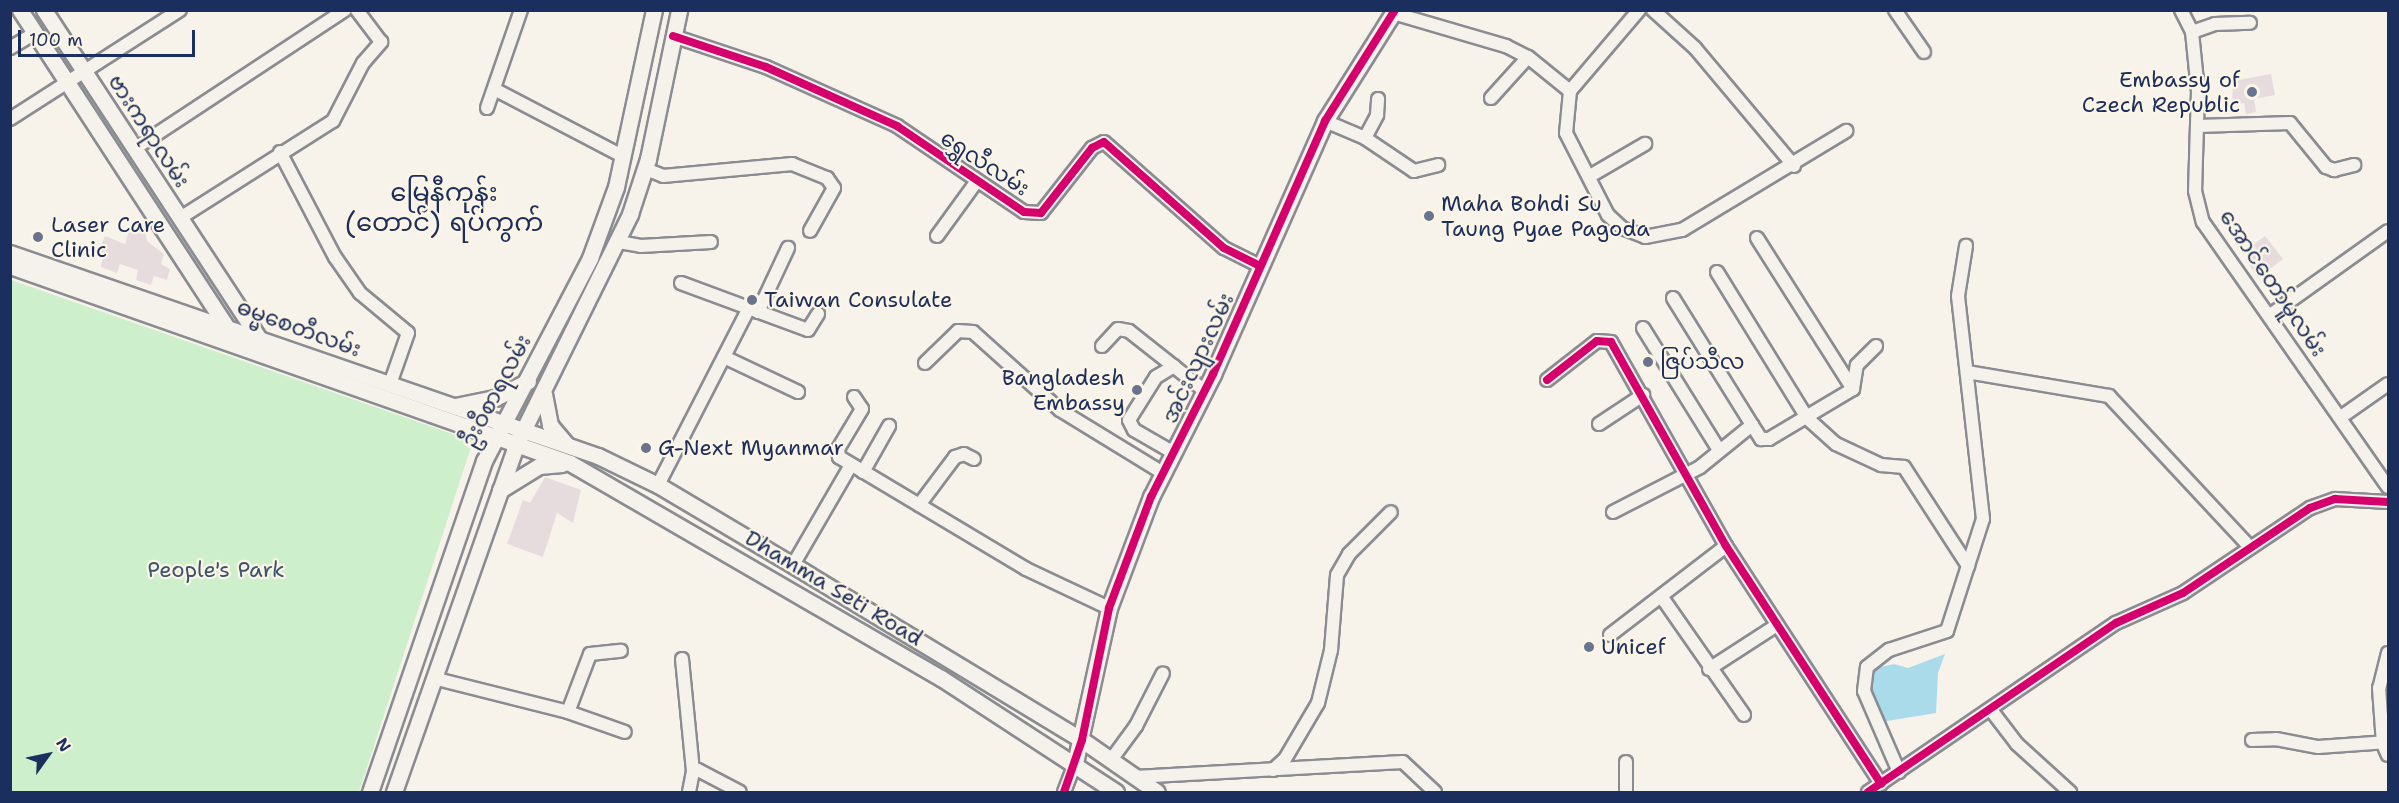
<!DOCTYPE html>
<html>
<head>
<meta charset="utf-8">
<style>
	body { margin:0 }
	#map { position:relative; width:2399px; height:803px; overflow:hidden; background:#f7f3ea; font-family:"Shantell Sans","Noto Sans Myanmar",sans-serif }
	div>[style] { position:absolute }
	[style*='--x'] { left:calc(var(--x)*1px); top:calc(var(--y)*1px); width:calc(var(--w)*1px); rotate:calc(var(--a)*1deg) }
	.green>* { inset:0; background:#ceefcb }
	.water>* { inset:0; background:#aadbea }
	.building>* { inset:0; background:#e6dcde }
	.roads { filter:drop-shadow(2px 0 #8a8c91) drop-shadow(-2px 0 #8a8c91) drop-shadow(0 2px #8a8c91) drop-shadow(0 -2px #8a8c91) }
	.minor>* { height:12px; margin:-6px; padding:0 6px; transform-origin:6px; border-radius:6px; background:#f5f2ec }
	.major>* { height:15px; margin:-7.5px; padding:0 7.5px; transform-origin:7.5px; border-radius:7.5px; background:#f5f2ec }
	.cycleway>* { height:8px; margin:-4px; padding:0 4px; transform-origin:4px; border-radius:4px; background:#d6006c }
	.dots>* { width:16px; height:16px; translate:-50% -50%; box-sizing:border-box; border:3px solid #fcf5e5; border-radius:50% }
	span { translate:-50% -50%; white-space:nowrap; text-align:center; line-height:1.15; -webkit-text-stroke:4.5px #fcf5e5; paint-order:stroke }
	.poi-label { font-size:22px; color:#1b2f5e }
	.right { translate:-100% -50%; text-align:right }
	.left { translate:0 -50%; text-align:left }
	.street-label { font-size:22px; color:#1b2f5e }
	.park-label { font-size:22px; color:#38556f }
	.quarter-label { font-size:26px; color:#1b2f5e }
	.frame { position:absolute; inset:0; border:12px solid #1b2f5e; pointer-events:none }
	.north { position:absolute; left:18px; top:725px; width:60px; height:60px; -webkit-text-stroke:4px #fcf5e5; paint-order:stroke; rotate:57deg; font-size:16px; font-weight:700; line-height:24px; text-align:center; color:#1b2f5e }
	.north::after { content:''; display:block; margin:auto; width:21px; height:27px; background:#1b2f5e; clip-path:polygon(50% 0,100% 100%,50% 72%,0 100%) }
	.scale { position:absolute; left:18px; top:30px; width:177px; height:27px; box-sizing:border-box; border:3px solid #1b2f5e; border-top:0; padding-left:8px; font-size:18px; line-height:21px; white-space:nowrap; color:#1b2f5e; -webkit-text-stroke:4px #fcf5e5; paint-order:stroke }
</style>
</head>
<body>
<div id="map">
	<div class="green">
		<div style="clip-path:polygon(11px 280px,473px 441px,359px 792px,11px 792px)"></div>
	</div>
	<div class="water">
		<div style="clip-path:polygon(1945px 654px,1938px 673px,1936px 713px,1881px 722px,1870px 693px,1872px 669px,1894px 664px,1908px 668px)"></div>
	</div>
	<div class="building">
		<div style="clip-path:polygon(2271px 74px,2275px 95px,2254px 99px,2256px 112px,2246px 114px,2244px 103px,2232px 105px,2233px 81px)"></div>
		<div style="clip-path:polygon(131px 223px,145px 231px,147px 241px,164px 254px,161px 264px,170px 269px,167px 280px,154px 276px,151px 285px,136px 280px,138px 270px,120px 264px,117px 273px,101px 267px,103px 257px,98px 252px,105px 236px,125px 244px)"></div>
		<div style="clip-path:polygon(2265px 236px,2283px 259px,2258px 278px,2245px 259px,2257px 251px,2253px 245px)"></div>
		<div style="clip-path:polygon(545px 477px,581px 490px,573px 523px,557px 513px,543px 557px,507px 544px,523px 500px,530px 503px)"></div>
	</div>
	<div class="roads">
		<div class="minor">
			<div style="--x:1639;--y:10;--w:106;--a:130.4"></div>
			<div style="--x:1570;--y:91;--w:42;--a:95.4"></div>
			<div style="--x:1566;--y:133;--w:92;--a:62.9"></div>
			<div style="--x:1608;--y:215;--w:19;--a:43"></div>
			<div style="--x:1622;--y:228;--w:25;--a:21"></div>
			<div style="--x:1645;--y:237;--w:38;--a:-11"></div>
			<div style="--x:1682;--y:230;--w:192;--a:-31.1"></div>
			<div style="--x:1653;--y:10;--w:57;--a:42.1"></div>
			<div style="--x:1695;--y:48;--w:154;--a:50"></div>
			<div style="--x:1895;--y:10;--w:51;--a:55.4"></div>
			<div style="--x:2181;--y:10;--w:25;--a:63"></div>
			<div style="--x:2192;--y:32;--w:59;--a:84.2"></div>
			<div style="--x:2198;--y:91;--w:100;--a:91.7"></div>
			<div style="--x:2195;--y:191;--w:32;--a:76"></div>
			<div style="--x:2203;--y:222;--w:323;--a:55.1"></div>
			<div style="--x:1393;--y:13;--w:118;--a:16.3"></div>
			<div style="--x:1506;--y:46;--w:25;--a:27"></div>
			<div style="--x:1528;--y:57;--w:54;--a:39"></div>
			<div style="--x:2192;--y:32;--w:24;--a:-19"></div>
			<div style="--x:2215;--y:24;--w:35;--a:-2"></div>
			<div style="--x:673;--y:36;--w:98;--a:18.4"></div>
			<div style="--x:766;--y:67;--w:144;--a:24.2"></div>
			<div style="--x:897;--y:126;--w:153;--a:34.1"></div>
			<div style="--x:1024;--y:212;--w:17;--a:3"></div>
			<div style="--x:1041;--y:213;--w:83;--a:-51.9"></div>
			<div style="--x:1092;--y:148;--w:13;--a:-27"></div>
			<div style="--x:1104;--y:142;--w:160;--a:41.5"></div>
			<div style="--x:1224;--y:248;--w:40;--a:26.6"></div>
			<div style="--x:10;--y:48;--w:29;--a:-31"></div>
			<div style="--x:496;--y:90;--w:142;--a:27.6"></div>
			<div style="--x:1491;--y:98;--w:55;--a:-47.9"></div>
			<div style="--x:487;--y:108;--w:104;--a:-70.9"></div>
			<div style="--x:10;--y:119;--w:202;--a:-32.7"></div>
			<div style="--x:1325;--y:121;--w:43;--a:23"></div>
			<div style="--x:1365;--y:138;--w:59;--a:34"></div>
			<div style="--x:1414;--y:171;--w:25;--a:-14"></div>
			<div style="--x:2198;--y:126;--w:92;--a:-1.9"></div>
			<div style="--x:2290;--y:123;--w:57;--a:50.7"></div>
			<div style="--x:2326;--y:167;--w:9;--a:21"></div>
			<div style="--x:2334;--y:170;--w:21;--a:-14"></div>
			<div style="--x:1365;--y:138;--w:26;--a:-62"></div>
			<div style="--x:1377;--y:115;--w:16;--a:-86"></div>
			<div style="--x:134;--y:149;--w:253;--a:-33.4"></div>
			<div style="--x:280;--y:152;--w:119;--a:62.4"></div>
			<div style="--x:335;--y:257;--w:44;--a:55.2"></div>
			<div style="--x:360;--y:293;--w:62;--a:39.8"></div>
			<div style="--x:408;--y:333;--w:54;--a:109.4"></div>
			<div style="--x:646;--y:169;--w:18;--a:22"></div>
			<div style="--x:663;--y:176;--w:130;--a:-5.3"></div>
			<div style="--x:792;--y:164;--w:38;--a:22"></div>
			<div style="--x:827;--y:178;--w:12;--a:55"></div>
			<div style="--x:834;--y:188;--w:49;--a:119.2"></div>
			<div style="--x:1590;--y:176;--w:64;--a:-30.2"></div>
			<div style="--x:180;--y:218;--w:181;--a:-32.4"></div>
			<div style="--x:333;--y:121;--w:65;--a:-62.7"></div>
			<div style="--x:363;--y:63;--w:28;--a:-49"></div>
			<div style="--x:381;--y:42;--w:40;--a:-127"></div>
			<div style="--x:937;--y:236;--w:68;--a:-54"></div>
			<div style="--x:1757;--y:238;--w:179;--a:57.6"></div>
			<div style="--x:619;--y:242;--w:22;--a:10"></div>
			<div style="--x:641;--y:246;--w:70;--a:-3.3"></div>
			<div style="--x:1717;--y:272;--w:172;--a:58.3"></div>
			<div style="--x:1807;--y:418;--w:39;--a:42"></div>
			<div style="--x:1836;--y:444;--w:50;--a:25"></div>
			<div style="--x:1881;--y:465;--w:23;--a:5"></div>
			<div style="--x:1904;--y:467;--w:118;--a:57.1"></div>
			<div style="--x:681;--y:283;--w:135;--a:20.3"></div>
			<div style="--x:808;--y:330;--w:19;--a:-58"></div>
			<div style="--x:1673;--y:298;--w:150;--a:58.1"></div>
			<div style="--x:758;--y:312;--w:71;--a:-64.9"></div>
			<div style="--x:2269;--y:316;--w:146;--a:-35.5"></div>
			<div style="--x:1643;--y:328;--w:144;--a:58.1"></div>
			<div style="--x:1102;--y:346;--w:23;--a:-47"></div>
			<div style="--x:1118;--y:329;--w:11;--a:10"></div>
			<div style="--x:1129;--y:331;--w:97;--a:38.3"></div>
			<div style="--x:724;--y:357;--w:82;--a:25.3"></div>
			<div style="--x:925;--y:363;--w:46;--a:-44.1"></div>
			<div style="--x:958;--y:331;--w:15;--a:4"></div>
			<div style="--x:973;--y:332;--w:117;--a:41.9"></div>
			<div style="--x:1060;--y:410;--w:121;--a:31.5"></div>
			<div style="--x:1967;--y:372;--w:144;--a:9.6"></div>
			<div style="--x:2109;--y:396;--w:207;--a:47"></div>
			<div style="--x:1547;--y:380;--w:63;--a:-38"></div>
			<div style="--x:1597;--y:341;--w:14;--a:4"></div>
			<div style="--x:1611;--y:342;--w:234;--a:60.6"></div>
			<div style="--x:1726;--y:546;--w:284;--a:56.9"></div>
			<div style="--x:854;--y:397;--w:14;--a:56"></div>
			<div style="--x:862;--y:409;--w:47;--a:121"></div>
			<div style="--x:838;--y:449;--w:8;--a:83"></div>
			<div style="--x:839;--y:457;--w:218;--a:30.9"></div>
			<div style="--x:1026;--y:569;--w:92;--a:25.2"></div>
			<div style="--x:2341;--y:417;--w:57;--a:-35.1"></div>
			<div style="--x:1599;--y:424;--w:53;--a:-33.4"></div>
			<div style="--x:1174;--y:453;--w:46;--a:-150.1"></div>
			<div style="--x:1134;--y:430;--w:11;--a:-117"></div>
			<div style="--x:1129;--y:420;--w:51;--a:-57.9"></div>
			<div style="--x:1156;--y:377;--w:21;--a:-31"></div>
			<div style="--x:863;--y:472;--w:53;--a:-60.5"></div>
			<div style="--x:658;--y:485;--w:197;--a:-62.8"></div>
			<div style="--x:919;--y:505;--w:60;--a:-53.1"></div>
			<div style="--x:955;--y:457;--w:9;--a:-18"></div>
			<div style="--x:964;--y:454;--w:11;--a:27"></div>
			<div style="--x:1613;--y:512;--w:98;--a:-27.3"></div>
			<div style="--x:1700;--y:467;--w:67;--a:-38.9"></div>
			<div style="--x:1752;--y:425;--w:17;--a:57"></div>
			<div style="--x:1761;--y:439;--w:8;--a:0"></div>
			<div style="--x:1769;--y:439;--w:98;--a:-30.8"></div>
			<div style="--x:1853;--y:389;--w:24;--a:-81"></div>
			<div style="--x:1857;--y:365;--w:27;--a:-45"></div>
			<div style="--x:793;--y:565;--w:116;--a:-59.9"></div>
			<div style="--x:1661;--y:596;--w:145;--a:55.1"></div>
			<div style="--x:1610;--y:635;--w:146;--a:-37.5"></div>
			<div style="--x:2388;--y:653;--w:36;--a:104"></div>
			<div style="--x:2379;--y:688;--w:56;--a:85.9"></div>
			<div style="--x:2383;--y:744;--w:12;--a:66"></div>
			<div style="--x:682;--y:659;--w:113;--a:84.4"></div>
			<div style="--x:1709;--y:669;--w:81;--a:-32.9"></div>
			<div style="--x:437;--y:679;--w:135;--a:14.1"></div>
			<div style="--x:568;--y:712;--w:62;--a:-69.2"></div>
			<div style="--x:590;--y:654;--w:31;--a:-6"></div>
			<div style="--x:1991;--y:710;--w:43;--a:52.6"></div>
			<div style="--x:2017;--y:744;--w:72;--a:42.2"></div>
			<div style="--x:568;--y:712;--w:60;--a:19.3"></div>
			<div style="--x:2252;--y:740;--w:24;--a:-2"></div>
			<div style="--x:2276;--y:739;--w:43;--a:10.8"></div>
			<div style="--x:2318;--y:747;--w:70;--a:-4.1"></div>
			<div style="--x:1111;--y:760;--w:42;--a:-53.7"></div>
			<div style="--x:1136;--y:726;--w:59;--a:-63"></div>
			<div style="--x:1626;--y:762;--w:30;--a:90"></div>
			<div style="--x:1273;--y:770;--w:16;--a:-43"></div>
			<div style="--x:1285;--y:759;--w:65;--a:-59.5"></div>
			<div style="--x:1318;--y:703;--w:55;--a:-76.2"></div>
			<div style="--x:1331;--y:650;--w:75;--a:-85.4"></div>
			<div style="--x:1337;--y:575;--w:24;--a:-60"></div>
			<div style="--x:1349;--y:554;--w:59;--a:-45"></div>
			<div style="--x:1899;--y:772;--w:88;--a:-113.4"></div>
			<div style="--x:1864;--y:691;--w:24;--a:-83"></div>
			<div style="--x:1867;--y:667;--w:28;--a:-38"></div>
			<div style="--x:1889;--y:650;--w:61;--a:-18.1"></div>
			<div style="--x:1947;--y:631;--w:118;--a:-72.2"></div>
			<div style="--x:1983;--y:519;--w:224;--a:-96.4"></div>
			<div style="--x:1958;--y:296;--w:51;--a:-80.9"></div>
			<div style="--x:1135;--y:777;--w:268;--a:-3.2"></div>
			<div style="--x:1403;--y:762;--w:44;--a:43.2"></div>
			<div style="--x:689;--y:792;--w:21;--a:-79"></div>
			<div style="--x:693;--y:771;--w:5;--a:-11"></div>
			<div style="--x:698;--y:770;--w:47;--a:27.6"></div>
			<div style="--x:1064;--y:792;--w:31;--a:-69"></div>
			<div style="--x:1868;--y:792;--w:300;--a:-34.3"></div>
			<div style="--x:2116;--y:623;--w:73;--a:-24.1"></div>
			<div style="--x:2183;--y:593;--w:153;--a:-33.8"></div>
			<div style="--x:2310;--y:508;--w:27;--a:-20"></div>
			<div style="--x:2335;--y:499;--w:53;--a:3.2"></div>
		</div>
		<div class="major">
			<div style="--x:20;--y:10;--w:376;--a:56.9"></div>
			<div style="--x:44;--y:10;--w:392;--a:56.8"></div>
			<div style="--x:10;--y:253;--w:622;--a:19.05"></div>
			<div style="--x:598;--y:456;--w:67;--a:25.8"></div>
			<div style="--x:658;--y:485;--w:157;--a:30.7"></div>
			<div style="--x:793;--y:565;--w:338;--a:31.2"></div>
			<div style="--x:1082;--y:740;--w:91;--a:34.7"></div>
			<div style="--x:10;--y:266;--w:594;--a:19.38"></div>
			<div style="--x:570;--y:463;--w:429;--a:30.1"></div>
			<div style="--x:941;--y:678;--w:209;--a:33.1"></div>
			<div style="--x:544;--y:394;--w:32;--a:79"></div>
			<div style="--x:550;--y:425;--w:25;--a:50"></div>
			<div style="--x:455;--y:406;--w:41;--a:-11.3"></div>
			<div style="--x:495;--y:398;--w:37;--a:-27"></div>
			<div style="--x:500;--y:490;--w:46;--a:-31.6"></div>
			<div style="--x:539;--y:466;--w:23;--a:-5"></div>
			<div style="--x:1075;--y:763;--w:159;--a:-77.6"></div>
			<div style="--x:1109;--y:608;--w:119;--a:-69.3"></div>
			<div style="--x:1151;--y:497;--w:138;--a:-63.2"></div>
			<div style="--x:1213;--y:374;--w:277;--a:-66.1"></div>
			<div style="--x:1325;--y:121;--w:131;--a:-57.8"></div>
			<div style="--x:370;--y:792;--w:350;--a:-71"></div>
			<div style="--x:484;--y:461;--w:229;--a:-62.4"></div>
			<div style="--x:590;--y:258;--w:76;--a:-69.9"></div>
			<div style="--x:616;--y:187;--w:181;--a:-77.9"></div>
			<div style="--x:394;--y:792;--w:368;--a:-70.6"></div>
			<div style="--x:516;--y:445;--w:258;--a:-63.7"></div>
			<div style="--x:630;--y:214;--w:58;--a:-71.9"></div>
			<div style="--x:648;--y:159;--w:152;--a:-78.2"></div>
		</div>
	</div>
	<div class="cycleway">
		<div style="--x:673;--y:36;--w:98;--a:18.4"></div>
		<div style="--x:766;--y:67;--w:144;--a:24.2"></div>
		<div style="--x:897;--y:126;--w:153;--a:34.1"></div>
		<div style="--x:1024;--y:212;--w:17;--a:3"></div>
		<div style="--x:1041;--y:213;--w:83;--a:-51.9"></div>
		<div style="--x:1092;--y:148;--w:13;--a:-27"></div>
		<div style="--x:1104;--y:142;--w:160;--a:41.5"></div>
		<div style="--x:1224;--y:248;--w:40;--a:26.6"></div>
		<div style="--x:1547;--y:380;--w:63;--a:-38"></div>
		<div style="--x:1597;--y:341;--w:14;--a:4"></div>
		<div style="--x:1611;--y:342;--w:234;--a:60.6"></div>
		<div style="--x:1726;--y:546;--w:284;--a:56.9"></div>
		<div style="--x:1064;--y:792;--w:55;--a:-70.9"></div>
		<div style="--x:1082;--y:740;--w:135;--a:-78.4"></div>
		<div style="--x:1109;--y:608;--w:119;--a:-69.3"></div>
		<div style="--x:1151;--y:497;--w:138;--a:-63.2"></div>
		<div style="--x:1213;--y:374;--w:277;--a:-66.1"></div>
		<div style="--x:1325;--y:121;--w:131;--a:-57.8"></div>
		<div style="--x:1868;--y:792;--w:300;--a:-34.3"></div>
		<div style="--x:2116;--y:623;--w:73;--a:-24.1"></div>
		<div style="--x:2183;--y:593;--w:153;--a:-33.8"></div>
		<div style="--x:2310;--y:508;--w:27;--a:-20"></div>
		<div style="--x:2335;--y:499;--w:53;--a:3.2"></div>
	</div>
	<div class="dots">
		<div style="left:2252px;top:92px;background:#68748f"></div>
		<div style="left:1429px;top:216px;background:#68748f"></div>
		<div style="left:38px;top:237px;background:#68748f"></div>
		<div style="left:752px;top:300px;background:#68748f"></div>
		<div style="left:1648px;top:362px;background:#68748f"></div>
		<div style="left:1137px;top:390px;background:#68748f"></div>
		<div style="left:646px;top:448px;background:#68748f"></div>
		<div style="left:1589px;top:647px;background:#68748f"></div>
	</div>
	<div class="poi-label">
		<span class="right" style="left:2240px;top:92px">Embassy of<br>Czech Republic</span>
		<span class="left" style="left:1441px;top:216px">Maha Bohdi Su<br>Taung Pyae Pagoda</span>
		<span class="left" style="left:51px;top:237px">Laser Care<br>Clinic</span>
		<span class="left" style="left:764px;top:300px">Taiwan Consulate</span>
		<span class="left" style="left:1660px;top:362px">ဇြပ်သီလ</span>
		<span class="right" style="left:1125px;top:390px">Bangladesh<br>Embassy</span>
		<span class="left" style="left:658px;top:448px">G-Next Myanmar</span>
		<span class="left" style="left:1601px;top:647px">Unicef</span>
	</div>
	<div class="street-label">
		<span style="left:149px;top:131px;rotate:57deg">ဗားကရာလမ်း</span>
		<span style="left:985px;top:163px;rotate:33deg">ရွှေလီလမ်း</span>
		<span style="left:2273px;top:283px;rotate:56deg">အောင်တော်မူလမ်း</span>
		<span style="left:299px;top:328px;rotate:20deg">ဓမ္မစေတီလမ်း</span>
		<span style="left:1198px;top:358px;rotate:-65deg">အင်းလျားလမ်း</span>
		<span style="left:496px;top:391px;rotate:-62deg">ဦးဝီစာရလမ်း</span>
		<span style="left:834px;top:588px;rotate:31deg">Dhamma Seti Road</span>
	</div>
	<div class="park-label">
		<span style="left:216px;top:570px">People's Park</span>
	</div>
	<div class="quarter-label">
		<span style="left:444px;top:207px">မြေနီကုန်း<br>(တောင်) ရပ်ကွက်</span>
	</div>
	<div class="frame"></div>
	<div class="north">N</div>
	<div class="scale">100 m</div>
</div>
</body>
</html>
